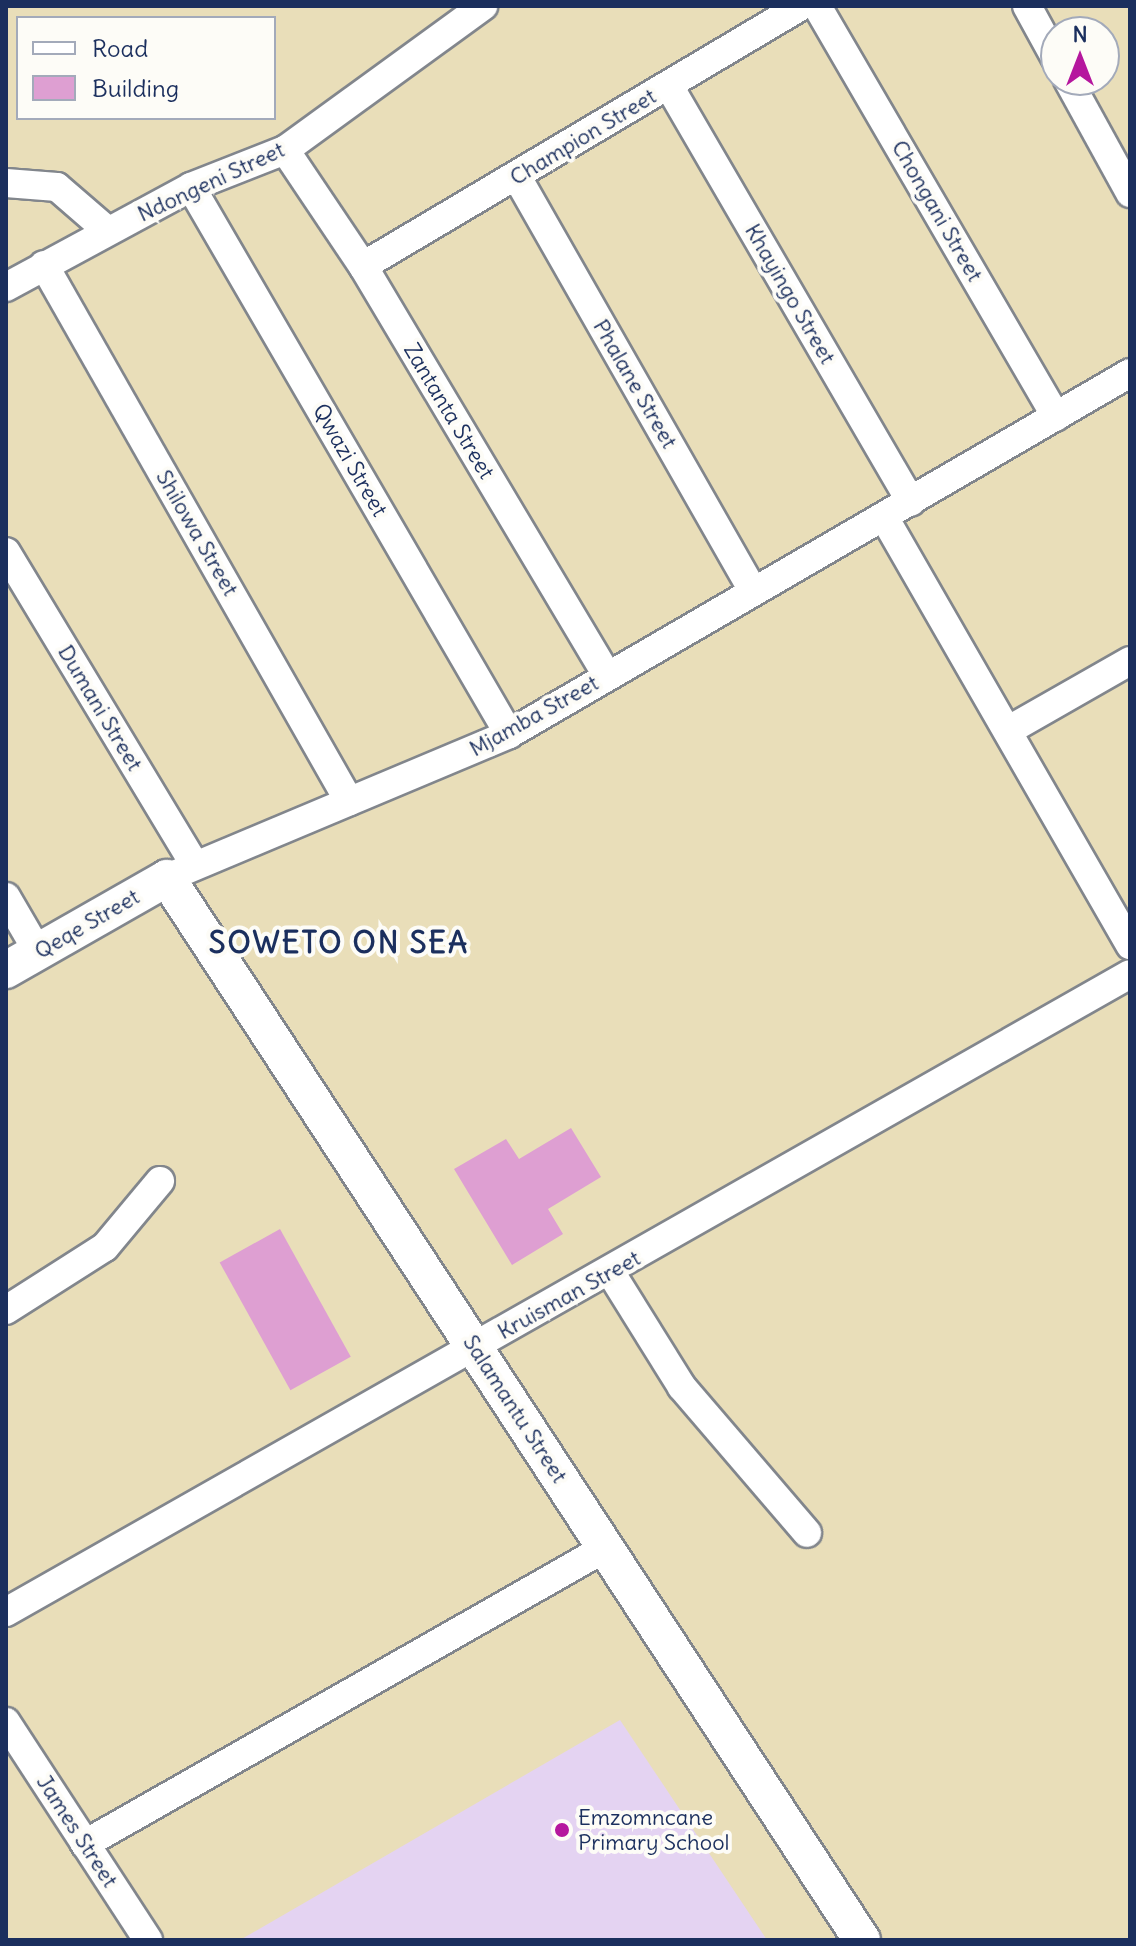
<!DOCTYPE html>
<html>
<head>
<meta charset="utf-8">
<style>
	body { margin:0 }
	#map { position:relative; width:1136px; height:1946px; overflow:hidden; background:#e9deb9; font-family:Delius,sans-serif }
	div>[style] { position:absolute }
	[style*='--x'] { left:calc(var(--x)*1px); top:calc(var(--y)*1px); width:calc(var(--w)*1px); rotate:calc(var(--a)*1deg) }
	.built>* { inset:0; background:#e4d3f2 }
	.building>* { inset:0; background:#de9fd2; transform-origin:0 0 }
	.roads { filter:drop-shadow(2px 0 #82868c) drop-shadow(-2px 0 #82868c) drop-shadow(0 2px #82868c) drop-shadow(0 -2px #82868c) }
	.minor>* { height:28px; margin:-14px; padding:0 14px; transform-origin:14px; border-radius:14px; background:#fff }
	.tertiary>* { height:36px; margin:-18px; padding:0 18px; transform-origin:18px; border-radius:18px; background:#fff }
	.dots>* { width:22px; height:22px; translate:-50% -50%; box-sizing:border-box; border:4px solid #fdfcf7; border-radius:50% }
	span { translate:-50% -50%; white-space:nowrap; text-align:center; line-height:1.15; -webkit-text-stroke:8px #fdfcf7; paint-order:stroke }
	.street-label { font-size:22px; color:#1b2f5e }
	.poi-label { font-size:22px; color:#1b2f5e }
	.left { translate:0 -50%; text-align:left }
	.district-label { font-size:30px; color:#1b2f5e; font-weight:700; letter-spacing:2px }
	.frame { position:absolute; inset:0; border:8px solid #1b2f5e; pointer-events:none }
	.legend { position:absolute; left:16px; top:16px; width:260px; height:104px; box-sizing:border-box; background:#fdfcf7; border:2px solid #a3aaba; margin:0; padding:10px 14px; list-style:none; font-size:24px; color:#1b2f5e }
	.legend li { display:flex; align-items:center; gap:16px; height:40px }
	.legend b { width:40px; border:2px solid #a3aaba }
	.north { position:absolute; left:1040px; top:16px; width:80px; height:80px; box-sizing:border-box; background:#fdfcf7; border:2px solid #a3aaba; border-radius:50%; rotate:0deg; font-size:22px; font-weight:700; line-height:32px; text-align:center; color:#1b2f5e }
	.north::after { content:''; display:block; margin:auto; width:28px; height:36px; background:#b5179e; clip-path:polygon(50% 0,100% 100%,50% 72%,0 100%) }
</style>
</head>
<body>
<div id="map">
	<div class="built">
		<div style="clip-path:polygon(620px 1720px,767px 1940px,240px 1940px)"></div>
	</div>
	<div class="building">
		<div style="clip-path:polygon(571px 1128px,601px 1177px,548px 1209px,563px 1234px,512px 1265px,454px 1169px,506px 1139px,519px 1159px)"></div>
		<div style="left:280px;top:1229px;width:146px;height:69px;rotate:61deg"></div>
	</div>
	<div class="roads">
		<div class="minor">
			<div style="--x:817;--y:6;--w:475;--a:59.8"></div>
			<div style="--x:1027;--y:6;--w:60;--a:61.3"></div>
			<div style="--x:1068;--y:80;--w:129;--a:61.2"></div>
			<div style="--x:669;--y:86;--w:481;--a:59.8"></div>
			<div style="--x:285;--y:150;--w:140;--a:56.1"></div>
			<div style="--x:363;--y:266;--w:477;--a:59.2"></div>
			<div style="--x:517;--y:177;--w:477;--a:60.3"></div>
			<div style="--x:6;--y:183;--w:51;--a:4.5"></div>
			<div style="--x:57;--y:187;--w:67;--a:40.8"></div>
			<div style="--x:191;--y:187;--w:633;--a:59.83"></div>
			<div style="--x:44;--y:265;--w:617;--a:60.36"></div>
			<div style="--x:363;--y:266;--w:509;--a:-30.69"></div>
			<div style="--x:6;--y:287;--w:210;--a:-28.4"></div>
			<div style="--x:191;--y:187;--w:101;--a:-21.5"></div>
			<div style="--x:285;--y:150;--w:245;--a:-36"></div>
			<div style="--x:884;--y:517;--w:494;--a:60.1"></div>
			<div style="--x:6;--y:552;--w:364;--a:58.9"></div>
			<div style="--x:1009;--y:730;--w:139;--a:-29.7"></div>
			<div style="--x:167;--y:878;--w:371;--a:-22.8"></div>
			<div style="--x:509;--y:734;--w:718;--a:-30.17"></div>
			<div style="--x:6;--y:897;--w:64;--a:59.8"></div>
			<div style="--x:611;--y:1273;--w:134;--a:58.1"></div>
			<div style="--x:682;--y:1387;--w:192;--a:49.4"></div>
			<div style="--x:6;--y:1310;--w:117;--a:-32.5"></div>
			<div style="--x:105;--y:1247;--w:86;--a:-50.2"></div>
			<div style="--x:6;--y:1612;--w:1292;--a:-29.58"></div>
			<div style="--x:6;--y:1722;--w:260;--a:56.9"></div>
			<div style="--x:85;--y:1844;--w:601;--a:-29.64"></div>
		</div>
		<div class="tertiary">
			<div style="--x:6;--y:970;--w:185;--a:-29.7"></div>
			<div style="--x:167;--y:878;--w:1269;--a:56.8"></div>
		</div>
	</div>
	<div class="dots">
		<div style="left:562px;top:1830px;background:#b5179e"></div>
	</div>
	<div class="street-label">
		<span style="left:583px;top:137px;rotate:-31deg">Champion Street</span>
		<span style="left:211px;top:182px;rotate:-25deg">Ndongeni Street</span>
		<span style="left:937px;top:211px;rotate:60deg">Chongani Street</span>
		<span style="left:790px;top:294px;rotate:60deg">Khayingo Street</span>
		<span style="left:635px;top:384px;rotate:60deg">Phalane Street</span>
		<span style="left:449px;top:411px;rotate:59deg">Zantanta Street</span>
		<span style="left:350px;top:460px;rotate:60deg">Qwazi Street</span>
		<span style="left:197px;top:533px;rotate:60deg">Shilowa Street</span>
		<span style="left:100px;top:708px;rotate:59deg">Dumani Street</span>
		<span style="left:534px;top:716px;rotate:-29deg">Mjamba Street</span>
		<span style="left:87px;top:924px;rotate:-30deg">Qeqe Street</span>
		<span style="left:569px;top:1295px;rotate:-29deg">Kruisman Street</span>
		<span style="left:515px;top:1409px;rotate:57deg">Salamantu Street</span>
		<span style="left:77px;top:1831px;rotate:57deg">James Street</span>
	</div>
	<div class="poi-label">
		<span class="left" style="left:578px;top:1830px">Emzomncane<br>Primary School</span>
	</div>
	<div class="district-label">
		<span style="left:339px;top:942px">SOWETO ON SEA</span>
	</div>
	<div class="frame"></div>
	<ul class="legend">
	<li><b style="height:10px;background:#fff"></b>Road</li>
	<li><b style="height:22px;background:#de9fd2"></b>Building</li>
	</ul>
	<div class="north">N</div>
</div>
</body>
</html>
